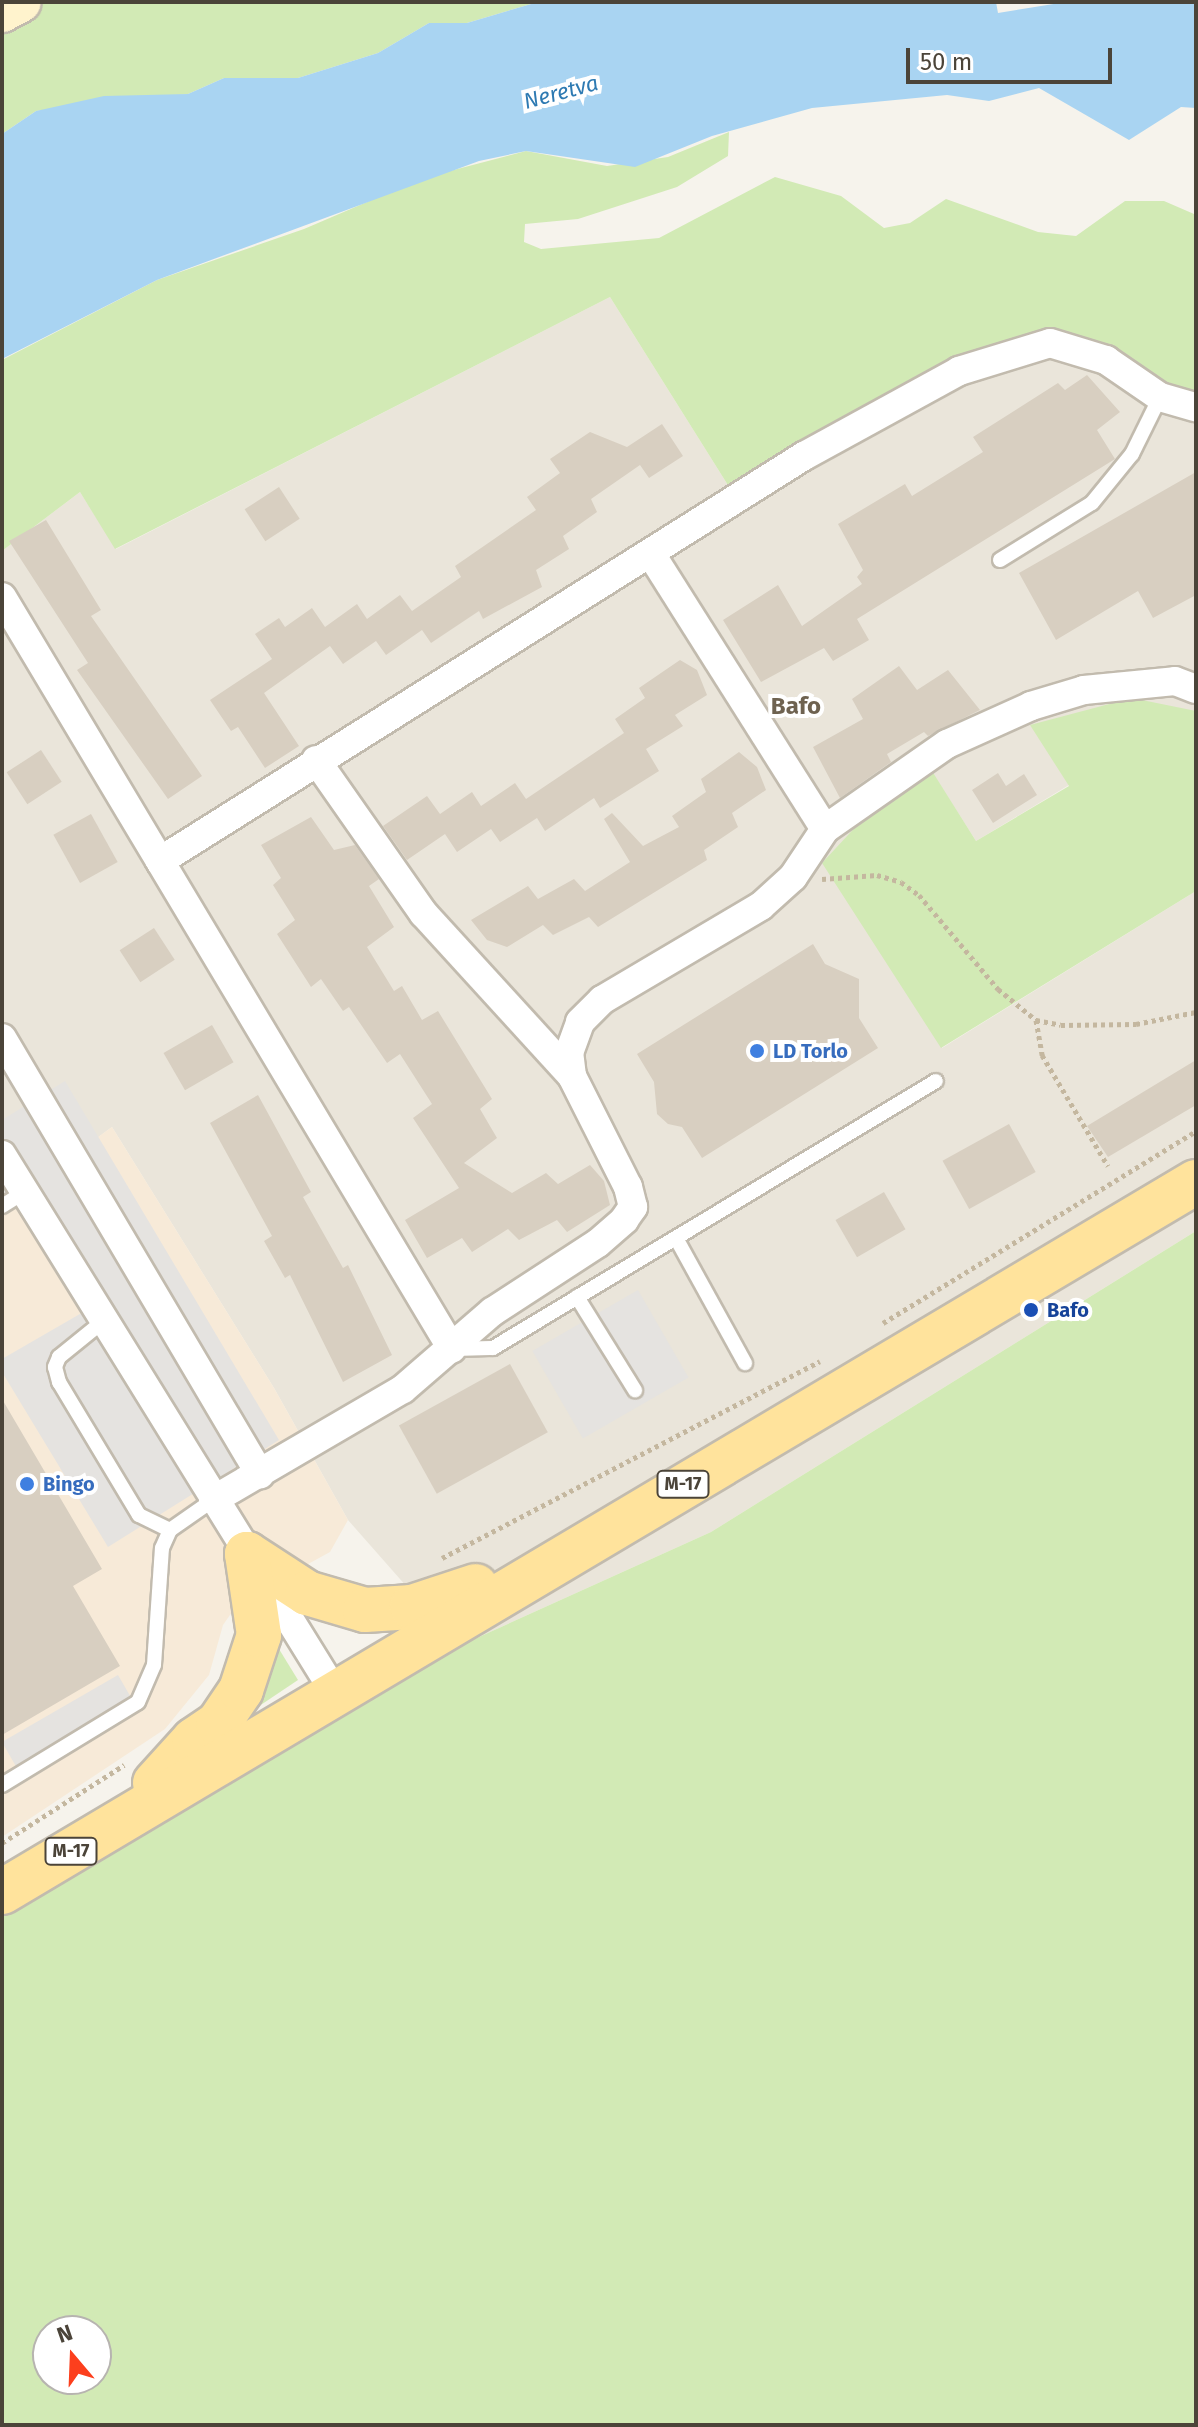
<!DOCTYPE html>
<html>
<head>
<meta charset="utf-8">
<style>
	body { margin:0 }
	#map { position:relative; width:1198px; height:2427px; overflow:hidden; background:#f6f3ec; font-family:"Fira Sans",sans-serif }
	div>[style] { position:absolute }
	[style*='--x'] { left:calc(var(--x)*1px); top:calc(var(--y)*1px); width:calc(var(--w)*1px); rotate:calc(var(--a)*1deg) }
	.residential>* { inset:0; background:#eae5da }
	.commercial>* { inset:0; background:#f7ead8 }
	.green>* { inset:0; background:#d2eab5 }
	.parking>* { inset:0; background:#e5e3e0; transform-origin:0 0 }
	.water>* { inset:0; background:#a9d4f2 }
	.building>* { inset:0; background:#d8cfc1; transform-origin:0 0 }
	.path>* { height:5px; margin-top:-2.5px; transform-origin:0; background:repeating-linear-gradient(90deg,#c4b79f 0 4px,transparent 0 8px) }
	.roads { filter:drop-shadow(2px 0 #c2bbae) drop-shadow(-2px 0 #c2bbae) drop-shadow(0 2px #c2bbae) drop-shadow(0 -2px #c2bbae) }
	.lane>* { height:14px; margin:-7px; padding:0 7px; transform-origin:7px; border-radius:7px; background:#fff }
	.street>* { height:28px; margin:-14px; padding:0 14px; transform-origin:14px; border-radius:14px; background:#fff }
	.secondary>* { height:40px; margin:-20px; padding:0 20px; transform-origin:20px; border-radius:20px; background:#fff3cd }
	.primary>* { height:44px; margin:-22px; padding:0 22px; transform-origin:22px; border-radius:22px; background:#ffe39c }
	.dots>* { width:22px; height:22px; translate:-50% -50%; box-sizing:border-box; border:4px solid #fff; border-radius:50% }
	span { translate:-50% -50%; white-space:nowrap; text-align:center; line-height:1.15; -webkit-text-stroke:8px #fff; paint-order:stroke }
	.shield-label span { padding:2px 6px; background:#fff; border:2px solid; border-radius:6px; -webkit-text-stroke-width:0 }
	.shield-label { font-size:18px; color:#4b4439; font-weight:700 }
	.shop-label { font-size:20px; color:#366cbe; font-weight:700 }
	.left { translate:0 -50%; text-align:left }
	.transit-label { font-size:20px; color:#164399; font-weight:700 }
	.water-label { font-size:22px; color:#2e7ab2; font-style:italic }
	.quarter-label { font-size:24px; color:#6e6250; font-weight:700 }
	.frame { position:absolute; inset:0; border:4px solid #4b4439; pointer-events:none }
	.north { position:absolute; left:32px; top:2315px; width:80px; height:80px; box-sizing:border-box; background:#fff; border:2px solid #b7b4b0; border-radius:50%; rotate:341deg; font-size:22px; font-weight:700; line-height:32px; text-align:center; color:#4b4439 }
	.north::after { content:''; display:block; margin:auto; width:28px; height:36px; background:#fc3f1d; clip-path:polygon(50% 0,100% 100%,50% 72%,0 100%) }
	.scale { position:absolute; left:906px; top:48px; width:206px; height:36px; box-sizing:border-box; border:4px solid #4b4439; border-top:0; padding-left:10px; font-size:24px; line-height:28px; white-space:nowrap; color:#4b4439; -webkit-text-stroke:6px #fff; paint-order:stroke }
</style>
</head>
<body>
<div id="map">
	<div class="residential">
		<div style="clip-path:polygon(610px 297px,736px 498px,804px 456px,1050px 343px,1196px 407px,1196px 711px,1031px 725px,1069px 785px,976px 841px,932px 772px,942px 1048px,1196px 891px,1196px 1231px,711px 1532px,459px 1646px,348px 1520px,274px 1388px,112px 1127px,24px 1192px,2px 1171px,2px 551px,80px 492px,116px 549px)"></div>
	</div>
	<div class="commercial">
		<div style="clip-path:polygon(112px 1127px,274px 1388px,348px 1520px,330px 1552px,239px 1602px,223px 1625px,209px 1675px,165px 1729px,2px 1837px,2px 1206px)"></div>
	</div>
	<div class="green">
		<div style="clip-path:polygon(21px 2px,538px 2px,467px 23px,429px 23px,378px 53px,298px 78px,224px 78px,188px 94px,36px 111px,2px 134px,2px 12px)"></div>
		<div style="clip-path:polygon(729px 132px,728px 156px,677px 187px,578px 219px,525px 224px,524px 242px,541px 249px,659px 238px,775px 177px,841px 196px,884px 228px,910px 223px,946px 199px,1038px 232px,1076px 236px,1125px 201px,1164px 201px,1194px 214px,1196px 224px,1196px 407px,1106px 360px,1009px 353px,736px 498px,610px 297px,115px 549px,80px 492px,2px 551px,2px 360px,157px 280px,304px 229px,423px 178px,526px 151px,607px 166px,668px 157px)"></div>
		<div style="clip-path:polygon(1132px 698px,1196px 711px,1196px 891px,941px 1048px,822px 863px,862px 820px,932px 771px,976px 841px,1069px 786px,1030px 725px)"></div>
		<div style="clip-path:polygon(evenodd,1196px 1231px,1196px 2425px,2px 2425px,2px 1917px,459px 1646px,711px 1532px,1196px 1231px,48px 2331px,96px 2331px,96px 2379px,48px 2379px,48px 2331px)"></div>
		<div style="clip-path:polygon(271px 1636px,298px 1680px,246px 1715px)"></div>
	</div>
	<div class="parking">
		<div style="clip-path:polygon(65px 1081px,279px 1440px,108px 1547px,2px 1372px,2px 1359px,92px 1307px,24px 1193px,2px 1206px,2px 1120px)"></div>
		<div style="left:638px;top:1290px;width:101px;height:122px;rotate:60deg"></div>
		<div style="left:118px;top:1675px;width:28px;height:134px;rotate:60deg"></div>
	</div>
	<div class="water">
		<div style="clip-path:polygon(538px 2px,996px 2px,998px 13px,1066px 2px,1196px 2px,1196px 108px,1181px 107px,1129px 140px,1039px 88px,989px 101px,947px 95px,812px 108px,712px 136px,635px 167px,526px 151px,479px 161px,157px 280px,2px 359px,2px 134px,36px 111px,104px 96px,188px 94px,224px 78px,298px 78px,378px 53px,429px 23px,467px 23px)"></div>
	</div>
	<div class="building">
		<div style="clip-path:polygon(1087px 375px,1120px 412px,1097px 430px,1115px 459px,857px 619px,869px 640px,833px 661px,824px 648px,761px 682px,723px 620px,778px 585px,802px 626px,862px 584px,857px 577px,863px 570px,838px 524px,905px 484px,912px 496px,983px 452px,973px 437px,1058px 383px,1065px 390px)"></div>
		<div style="clip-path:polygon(662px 424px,683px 456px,649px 478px,640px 465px,591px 499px,597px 512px,563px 536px,569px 549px,536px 570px,542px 587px,483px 619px,479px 611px,431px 643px,422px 630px,386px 655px,376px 641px,343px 664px,330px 646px,264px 693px,299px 746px,265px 768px,238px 727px,231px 731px,210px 700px,272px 659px,255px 634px,279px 618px,285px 627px,312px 608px,325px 627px,357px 604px,367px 619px,400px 595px,412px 611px,461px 577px,455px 566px,536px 510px,527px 497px,560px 473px,550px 459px,590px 432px,627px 447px)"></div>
		<div style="clip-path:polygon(1196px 472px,1196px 595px,1153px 618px,1138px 591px,1056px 640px,1019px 573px)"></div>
		<div style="left:279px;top:487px;width:38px;height:41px;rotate:57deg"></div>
		<div style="clip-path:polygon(46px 520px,101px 610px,91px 616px,202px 776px,168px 799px,77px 670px,88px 663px,9px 541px)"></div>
		<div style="clip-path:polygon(680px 660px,697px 670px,707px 695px,675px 715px,683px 726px,646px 749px,659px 771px,600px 808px,594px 798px,545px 831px,537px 818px,500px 842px,491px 829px,457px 852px,445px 834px,407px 860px,383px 826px,427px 796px,440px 814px,472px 792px,481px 806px,515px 783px,526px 799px,624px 733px,615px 719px,645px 698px,639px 688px)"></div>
		<div style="clip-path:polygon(899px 666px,917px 690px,948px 670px,980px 710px,928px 736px,924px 732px,887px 754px,891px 762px,840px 798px,813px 747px,863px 719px,852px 699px)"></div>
		<div style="left:41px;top:750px;width:38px;height:41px;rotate:57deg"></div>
		<div style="clip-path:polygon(739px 752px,757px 767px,766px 790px,732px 813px,738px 827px,704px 850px,707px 860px,598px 927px,589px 917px,553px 935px,543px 925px,507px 947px,487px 940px,471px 920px,528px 886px,538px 899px,574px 879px,585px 891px,630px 862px,604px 819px,612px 813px,643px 846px,679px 827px,672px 816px,706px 792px,701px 779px)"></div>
		<div style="clip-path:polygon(998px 773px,1006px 786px,1024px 774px,1037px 795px,993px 823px,972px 790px)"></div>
		<div style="left:91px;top:814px;width:55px;height:43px;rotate:61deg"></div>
		<div style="clip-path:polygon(311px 817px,334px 850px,355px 845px,379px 879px,369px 886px,394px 927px,367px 947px,394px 991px,402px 986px,422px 1020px,438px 1011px,492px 1099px,480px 1109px,497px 1138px,464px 1163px,512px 1193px,546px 1173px,558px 1184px,590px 1165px,604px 1181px,610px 1205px,567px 1232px,557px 1220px,519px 1240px,508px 1229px,472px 1252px,462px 1238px,427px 1258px,405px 1220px,459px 1188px,413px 1118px,432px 1104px,400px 1054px,387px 1063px,349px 1007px,343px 1011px,321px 979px,311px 987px,277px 934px,295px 920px,273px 885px,281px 878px,261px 845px)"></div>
		<div style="left:154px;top:928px;width:38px;height:41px;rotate:57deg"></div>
		<div style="clip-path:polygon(813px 944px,825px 964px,859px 979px,859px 1018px,878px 1048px,702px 1158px,682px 1127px,668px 1124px,657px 1114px,654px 1082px,637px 1054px)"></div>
		<div style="left:212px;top:1025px;width:43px;height:56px;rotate:60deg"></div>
		<div style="clip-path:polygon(1196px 1060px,1196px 1105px,1108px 1157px,1087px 1126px)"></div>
		<div style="clip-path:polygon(258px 1095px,311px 1192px,303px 1197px,343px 1268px,348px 1265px,392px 1355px,343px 1382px,290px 1275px,285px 1278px,264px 1241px,272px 1236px,210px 1123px)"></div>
		<div style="left:1009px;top:1124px;width:55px;height:76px;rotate:61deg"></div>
		<div style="left:884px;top:1192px;width:43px;height:56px;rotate:60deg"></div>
		<div style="left:510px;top:1364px;width:78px;height:127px;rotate:61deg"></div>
		<div style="clip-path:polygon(2px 1399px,102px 1569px,73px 1586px,120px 1666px,2px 1735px)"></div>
	</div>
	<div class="path">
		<div style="--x:822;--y:879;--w:55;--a:-4.2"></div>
		<div style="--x:877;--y:875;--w:25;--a:16"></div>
		<div style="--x:901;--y:882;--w:22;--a:36"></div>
		<div style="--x:919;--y:895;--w:123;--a:50"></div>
		<div style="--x:998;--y:989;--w:49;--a:39.2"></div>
		<div style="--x:1036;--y:1020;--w:25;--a:11"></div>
		<div style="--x:1061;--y:1025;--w:75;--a:-0.8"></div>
		<div style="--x:1136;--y:1024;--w:61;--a:-11.3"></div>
		<div style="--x:1036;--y:1020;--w:36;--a:80"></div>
		<div style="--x:1042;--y:1055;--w:129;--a:59.3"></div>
		<div style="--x:883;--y:1323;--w:367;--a:-31.5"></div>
		<div style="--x:442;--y:1558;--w:426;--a:-27.5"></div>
		<div style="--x:2;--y:1843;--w:145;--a:-32.6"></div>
	</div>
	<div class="roads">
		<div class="lane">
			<div style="--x:1000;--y:560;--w:108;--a:-31.8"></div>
			<div style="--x:1092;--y:503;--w:63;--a:-50.8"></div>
			<div style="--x:1132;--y:454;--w:64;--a:-63.8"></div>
			<div style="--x:2;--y:1206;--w:26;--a:-32"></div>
			<div style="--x:676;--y:1238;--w:143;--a:61.1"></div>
			<div style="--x:577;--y:1297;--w:110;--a:58.1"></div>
			<div style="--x:101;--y:1323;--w:54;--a:141"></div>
			<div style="--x:59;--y:1357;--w:11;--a:112"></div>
			<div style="--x:55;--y:1367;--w:16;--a:75"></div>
			<div style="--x:59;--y:1382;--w:155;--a:59"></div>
			<div style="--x:139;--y:1515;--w:34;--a:26"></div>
			<div style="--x:452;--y:1349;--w:41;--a:-1.4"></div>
			<div style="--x:493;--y:1348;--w:517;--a:-31.08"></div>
			<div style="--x:2;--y:1785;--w:159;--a:-31.4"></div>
			<div style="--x:138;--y:1702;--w:40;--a:-66.6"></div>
			<div style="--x:154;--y:1665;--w:117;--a:-86.1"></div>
			<div style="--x:162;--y:1548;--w:20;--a:-66"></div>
			<div style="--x:170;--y:1530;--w:52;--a:-34.9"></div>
		</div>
		<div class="street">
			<div style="--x:651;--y:554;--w:325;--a:57.7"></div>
			<div style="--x:2;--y:597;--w:876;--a:59.1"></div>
			<div style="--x:316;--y:760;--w:188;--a:55"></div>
			<div style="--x:424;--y:914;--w:219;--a:47.6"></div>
			<div style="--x:160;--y:861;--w:761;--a:-32.17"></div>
			<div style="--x:804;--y:456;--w:177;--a:-28.7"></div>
			<div style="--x:959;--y:371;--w:95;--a:-17.1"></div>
			<div style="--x:1050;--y:343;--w:59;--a:16.9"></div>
			<div style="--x:1106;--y:360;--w:65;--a:34.4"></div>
			<div style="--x:1160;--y:397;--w:37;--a:16"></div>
			<div style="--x:2;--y:1038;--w:507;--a:59.39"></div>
			<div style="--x:2;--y:1155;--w:633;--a:58.24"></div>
			<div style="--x:213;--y:1500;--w:220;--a:-30.3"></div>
			<div style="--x:403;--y:1389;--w:118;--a:-40.9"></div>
			<div style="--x:492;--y:1312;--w:126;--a:-33.1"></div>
			<div style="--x:598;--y:1243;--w:35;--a:-41"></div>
			<div style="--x:624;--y:1220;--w:16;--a:-55"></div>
			<div style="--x:633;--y:1207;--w:21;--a:-104"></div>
			<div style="--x:628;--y:1187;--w:124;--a:-116.8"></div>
			<div style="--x:572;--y:1076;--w:23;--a:-97"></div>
			<div style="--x:569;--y:1053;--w:33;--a:-70"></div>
			<div style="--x:580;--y:1022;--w:31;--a:-45"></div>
			<div style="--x:602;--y:1000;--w:185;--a:-30.6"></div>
			<div style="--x:761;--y:906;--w:43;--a:-42.2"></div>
			<div style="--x:793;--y:877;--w:58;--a:-56.3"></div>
			<div style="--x:825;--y:829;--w:149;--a:-34.9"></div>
			<div style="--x:947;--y:744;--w:92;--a:-24.3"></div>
			<div style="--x:1031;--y:706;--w:55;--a:-16.8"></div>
			<div style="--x:1084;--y:690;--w:91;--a:-5.6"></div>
			<div style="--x:1175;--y:681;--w:22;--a:21"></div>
		</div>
		<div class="secondary">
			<div style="--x:2;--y:12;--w:21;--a:-28"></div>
		</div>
		<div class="primary">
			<div style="--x:247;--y:1554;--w:72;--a:33"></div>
			<div style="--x:307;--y:1593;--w:60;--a:16.3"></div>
			<div style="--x:365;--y:1610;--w:47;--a:-3.7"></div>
			<div style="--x:412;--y:1607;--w:67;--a:-18.2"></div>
			<div style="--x:155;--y:1783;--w:58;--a:-47.8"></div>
			<div style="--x:194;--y:1740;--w:29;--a:-34"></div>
			<div style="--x:218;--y:1724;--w:41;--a:-55.9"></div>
			<div style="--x:241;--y:1690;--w:58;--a:-71.9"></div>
			<div style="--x:259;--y:1635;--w:82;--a:-98.4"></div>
			<div style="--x:2;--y:1892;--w:1389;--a:-30.74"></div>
		</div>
	</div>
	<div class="dots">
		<div style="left:757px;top:1051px;background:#3f7fe0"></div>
		<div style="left:1031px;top:1310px;background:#1a4fb4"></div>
		<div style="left:27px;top:1484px;background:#3f7fe0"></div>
	</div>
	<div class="shield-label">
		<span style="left:683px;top:1484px">M-17</span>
		<span style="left:71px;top:1851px">M-17</span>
	</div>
	<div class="shop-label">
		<span class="left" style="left:773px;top:1051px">LD Torlo</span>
		<span class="left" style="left:43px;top:1484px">Bingo</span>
	</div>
	<div class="transit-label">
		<span class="left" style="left:1047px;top:1310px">Bafo</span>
	</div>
	<div class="water-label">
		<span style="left:561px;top:92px;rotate:-15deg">Neretva</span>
	</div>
	<div class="quarter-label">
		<span style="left:796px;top:707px">Bafo</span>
	</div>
	<div class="frame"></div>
	<div class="north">N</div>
	<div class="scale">50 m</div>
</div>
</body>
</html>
